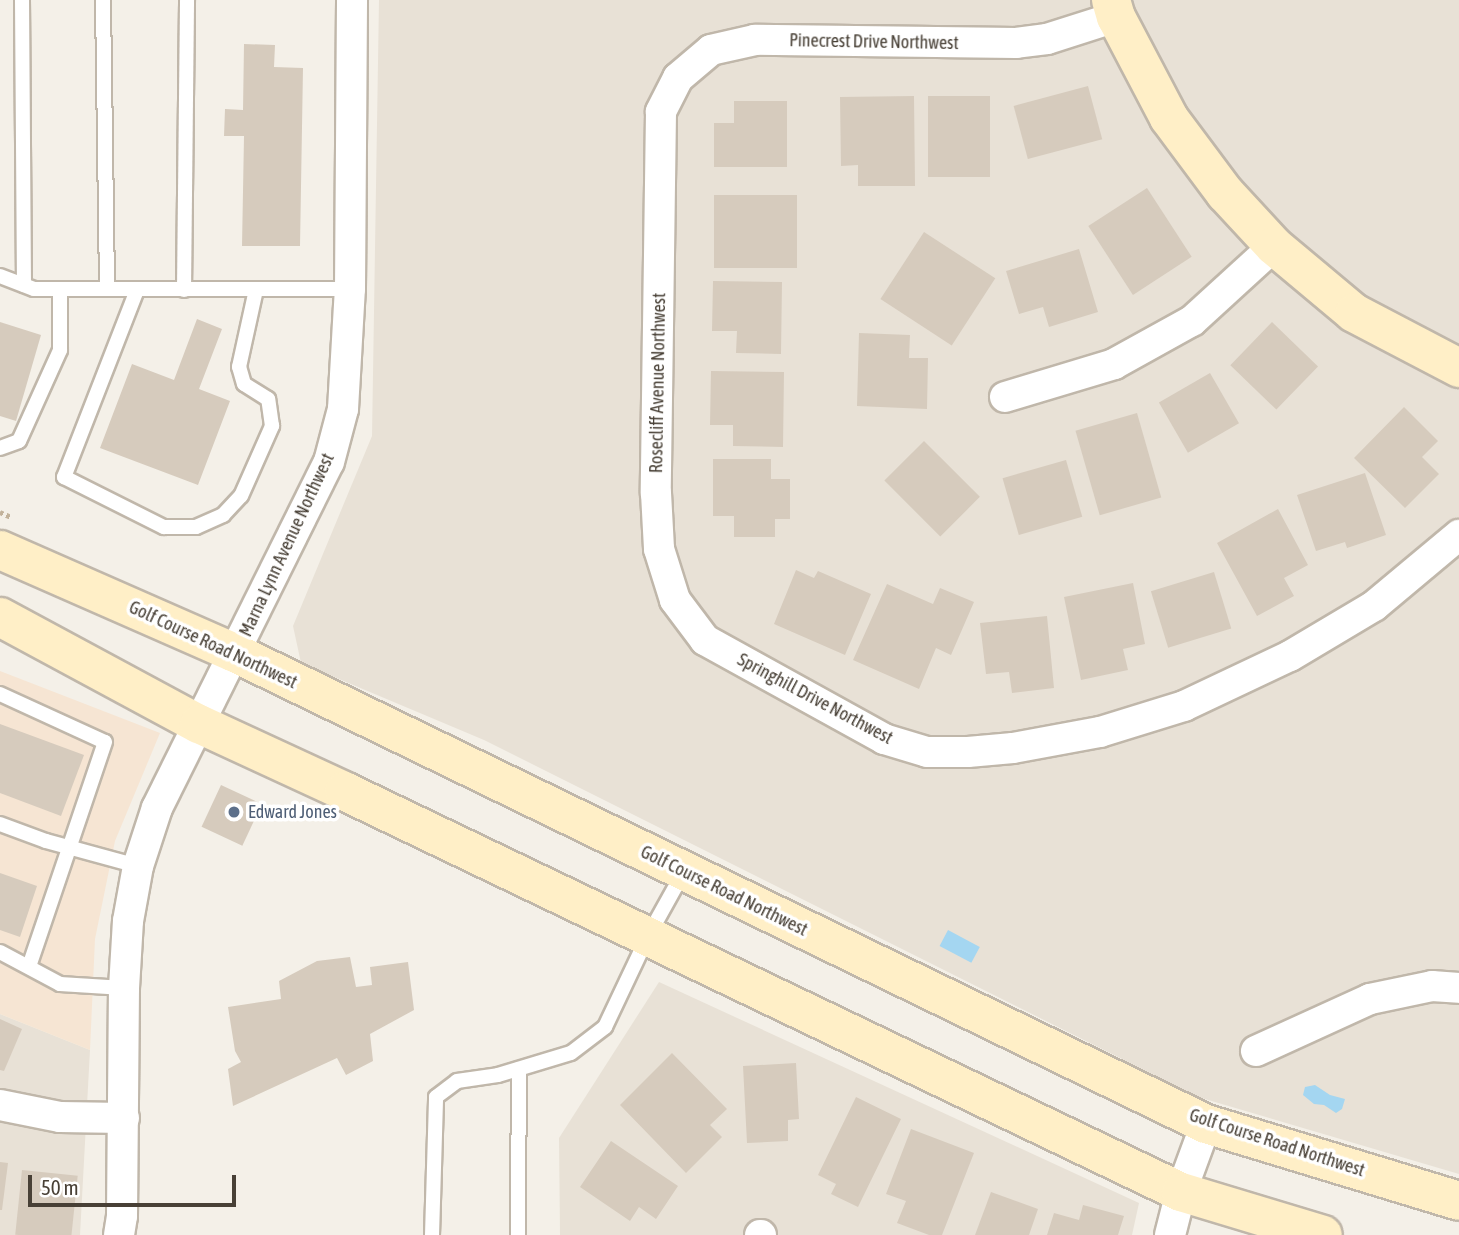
<!DOCTYPE html>
<html>
<head>
<meta charset="utf-8">
<style>
	body { margin:0 }
	#map { position:relative; width:1459px; height:1235px; overflow:hidden; background:#f4f0e8; font-family:"Asap Condensed",sans-serif }
	div>[style] { position:absolute }
	[style*='--x'] { left:calc(var(--x)*1px); top:calc(var(--y)*1px); width:calc(var(--w)*1px); rotate:calc(var(--a)*1deg) }
	.residential>* { inset:0; background:#e8e1d6 }
	.commercial>* { inset:0; background:#f6e5d3 }
	.water>* { inset:0; background:#a4d6f1; transform-origin:0 0 }
	.building>* { inset:0; background:#d6cbbd; transform-origin:0 0 }
	.path>* { height:4.5px; margin-top:-2.25px; transform-origin:0; background:repeating-linear-gradient(90deg,#c2b29b 0 3.5px,transparent 0 7px) }
	.roads { filter:drop-shadow(2px 0 #c0b7aa) drop-shadow(-2px 0 #c0b7aa) drop-shadow(0 2px #c0b7aa) drop-shadow(0 -2px #c0b7aa) }
	.lane>* { height:14px; margin:-7px; padding:0 7px; transform-origin:7px; border-radius:7px; background:#fff }
	.street>* { height:30px; margin:-15px; padding:0 15px; transform-origin:15px; border-radius:15px; background:#fff }
	.secondary>* { height:38px; margin:-19px; padding:0 19px; transform-origin:19px; border-radius:19px; background:#ffefc7 }
	.dots>* { width:19px; height:19px; translate:-50% -50%; box-sizing:border-box; border:4px solid #fff; border-radius:50% }
	span { translate:-50% -50%; white-space:nowrap; text-align:center; line-height:1.15; -webkit-text-stroke:7px #fff; paint-order:stroke }
	.street-label { font-size:18px; color:#484036 }
	.service-label { font-size:18px; color:#4e5e75 }
	.left { translate:0 -50%; text-align:left }
	.scale { position:absolute; left:28px; top:1175px; width:208px; height:32px; box-sizing:border-box; border:4px solid #484036; border-top:0; padding-left:9px; font-size:21px; line-height:24px; white-space:nowrap; color:#484036; -webkit-text-stroke:5px #fff; paint-order:stroke }
</style>
</head>
<body>
<div id="map">
	<div class="residential">
		<div style="clip-path:polygon(379px 0,1459px 0,1459px 1174px,1198px 1097px,484px 740px,301px 663px,293px 626px,372px 436px)"></div>
		<div style="clip-path:polygon(659px 982px,1139px 1203px,1132px 1235px,560px 1235px,559px 1138px)"></div>
		<div style="clip-path:polygon(0 1014px,90px 1050px,80px 1235px,0 1235px)"></div>
	</div>
	<div class="commercial">
		<div style="clip-path:polygon(0 671px,160px 733px,115px 841px,95px 939px,90px 1050px,0 1014px)"></div>
	</div>
	<div class="water">
		<div style="left:948px;top:930px;width:36px;height:18px;rotate:28deg"></div>
		<div style="clip-path:polygon(1315px 1085px,1330px 1095px,1345px 1099px,1342px 1109px,1336px 1113px,1324px 1105px,1314px 1104px,1303px 1095px,1305px 1087px)"></div>
	</div>
	<div class="building">
		<div style="clip-path:polygon(244px 44px,275px 45px,274px 67px,303px 68px,300px 246px,242px 246px,244px 136px,224px 136px,225px 109px,243px 110px)"></div>
		<div style="left:1088px;top:86px;width:55px;height:77px;rotate:75deg"></div>
		<div style="clip-path:polygon(914px 96px,915px 186px,858px 186px,858px 165px,841px 166px,840px 97px)"></div>
		<div style="left:928px;top:96px;width:62px;height:81px"></div>
		<div style="clip-path:polygon(734px 101px,787px 101px,787px 167px,714px 167px,714px 123px,734px 123px)"></div>
		<div style="left:1147px;top:188px;width:82px;height:70px;rotate:57deg"></div>
		<div style="left:714px;top:195px;width:83px;height:73px"></div>
		<div style="left:924px;top:232px;width:85px;height:80px;rotate:33deg"></div>
		<div style="clip-path:polygon(1079px 249px,1098px 312px,1049px 327px,1043px 307px,1019px 314px,1006px 271px)"></div>
		<div style="clip-path:polygon(713px 281px,782px 282px,781px 354px,736px 353px,737px 331px,712px 331px)"></div>
		<div style="clip-path:polygon(197px 319px,222px 329px,199px 389px,230px 401px,198px 485px,100px 448px,132px 364px,174px 380px)"></div>
		<div style="clip-path:polygon(0 322px,41px 335px,16px 421px,0 416px)"></div>
		<div style="left:1272px;top:322px;width:64px;height:60px;rotate:44deg"></div>
		<div style="clip-path:polygon(859px 333px,910px 335px,909px 358px,928px 358px,927px 409px,857px 406px)"></div>
		<div style="clip-path:polygon(711px 371px,784px 372px,783px 447px,733px 446px,733px 425px,710px 425px)"></div>
		<div style="left:1210px;top:373px;width:58px;height:59px;rotate:60deg"></div>
		<div style="clip-path:polygon(1404px 407px,1438px 441px,1422px 457px,1439px 474px,1405px 508px,1354px 458px)"></div>
		<div style="left:1137px;top:413px;width:88px;height:64px;rotate:74deg"></div>
		<div style="left:924px;top:441px;width:79px;height:56px;rotate:45deg"></div>
		<div style="clip-path:polygon(713px 459px,771px 459px,771px 479px,790px 479px,790px 519px,775px 519px,775px 537px,734px 537px,734px 516px,713px 516px)"></div>
		<div style="left:1066px;top:460px;width:59px;height:66px;rotate:74deg"></div>
		<div style="clip-path:polygon(1365px 473px,1386px 535px,1347px 548px,1345px 542px,1316px 551px,1297px 495px)"></div>
		<div style="clip-path:polygon(1278px 509px,1308px 565px,1284px 578px,1294px 596px,1257px 616px,1217px 543px)"></div>
		<div style="clip-path:polygon(796px 570px,814px 578px,818px 571px,871px 594px,845px 655px,774px 624px)"></div>
		<div style="left:1214px;top:572px;width:59px;height:66px;rotate:73deg"></div>
		<div style="clip-path:polygon(1133px 583px,1145px 644px,1123px 649px,1128px 670px,1081px 680px,1064px 597px)"></div>
		<div style="clip-path:polygon(887px 584px,933px 604px,940px 588px,974px 602px,951px 655px,936px 648px,919px 689px,853px 660px)"></div>
		<div style="clip-path:polygon(1047px 616px,1054px 688px,1012px 693px,1009px 672px,986px 674px,980px 623px)"></div>
		<div style="clip-path:polygon(0 724px,84px 755px,61px 816px,0 793px)"></div>
		<div style="left:221px;top:785px;width:45px;height:46px;rotate:25deg"></div>
		<div style="clip-path:polygon(0 873px,37px 886px,20px 937px,0 930px)"></div>
		<div style="clip-path:polygon(350px 957px,356px 987px,372px 985px,370px 967px,408px 962px,414px 1010px,370px 1034px,373px 1061px,346px 1075px,337px 1058px,233px 1106px,228px 1069px,241px 1062px,235px 1051px,228px 1007px,281px 999px,279px 981px,317px 961px)"></div>
		<div style="clip-path:polygon(0 1019px,22px 1029px,4px 1071px,0 1070px)"></div>
		<div style="clip-path:polygon(672px 1053px,727px 1109px,710px 1125px,722px 1137px,686px 1173px,620px 1105px)"></div>
		<div style="clip-path:polygon(796px 1063px,799px 1119px,788px 1120px,788px 1141px,747px 1143px,743px 1066px)"></div>
		<div style="clip-path:polygon(856px 1097px,901px 1119px,858px 1207px,831px 1194px,836px 1184px,818px 1175px)"></div>
		<div style="clip-path:polygon(911px 1129px,974px 1153px,942px 1235px,929px 1235px,897px 1223px,906px 1201px,886px 1194px)"></div>
		<div style="clip-path:polygon(611px 1141px,678px 1186px,656px 1219px,639px 1207px,630px 1221px,580px 1187px)"></div>
		<div style="clip-path:polygon(0 1162px,8px 1163px,2px 1210px,0 1210px)"></div>
		<div style="left:22px;top:1170px;width:56px;height:65px;rotate:6deg"></div>
		<div style="clip-path:polygon(991px 1192px,1038px 1209px,1029px 1235px,975px 1235px)"></div>
		<div style="clip-path:polygon(1083px 1205px,1124px 1216px,1118px 1235px,1047px 1235px,1054px 1213px,1079px 1220px)"></div>
	</div>
	<div class="path">
		<div style="--x:0;--y:512;--w:12;--a:24"></div>
	</div>
	<div class="roads">
		<div class="lane">
			<div style="--x:22;--y:0;--w:285;--a:89.6"></div>
			<div style="--x:103;--y:0;--w:289;--a:89.2"></div>
			<div style="--x:0;--y:276;--w:36;--a:21"></div>
			<div style="--x:34;--y:289;--w:316;--a:0"></div>
			<div style="--x:137;--y:290;--w:201;--a:111.3"></div>
			<div style="--x:64;--y:477;--w:112;--a:26.6"></div>
			<div style="--x:164;--y:527;--w:32;--a:0"></div>
			<div style="--x:196;--y:527;--w:30;--a:-24"></div>
			<div style="--x:223;--y:515;--w:26;--a:-47"></div>
			<div style="--x:241;--y:496;--w:77;--a:-66.1"></div>
			<div style="--x:272;--y:426;--w:27;--a:-98"></div>
			<div style="--x:268;--y:399;--w:28;--a:-148"></div>
			<div style="--x:244;--y:384;--w:18;--a:-106"></div>
			<div style="--x:239;--y:367;--w:79;--a:-77.6"></div>
			<div style="--x:184;--y:290;--w:290;--a:-89.4"></div>
			<div style="--x:0;--y:448;--w:20;--a:-20"></div>
			<div style="--x:19;--y:441;--w:100;--a:-65.7"></div>
			<div style="--x:60;--y:350;--w:61;--a:-90"></div>
			<div style="--x:0;--y:694;--w:115;--a:24.6"></div>
			<div style="--x:105;--y:742;--w:237;--a:108.7"></div>
			<div style="--x:0;--y:824;--w:49;--a:20.3"></div>
			<div style="--x:46;--y:841;--w:95;--a:15.2"></div>
			<div style="--x:0;--y:952;--w:68;--a:28.1"></div>
			<div style="--x:60;--y:984;--w:64;--a:3.6"></div>
			<div style="--x:432;--y:1235;--w:138;--a:-88.3"></div>
			<div style="--x:436;--y:1097;--w:26;--a:-37"></div>
			<div style="--x:457;--y:1081;--w:41;--a:-8.3"></div>
			<div style="--x:498;--y:1075;--w:76;--a:-16.8"></div>
			<div style="--x:571;--y:1053;--w:43;--a:-37.4"></div>
			<div style="--x:605;--y:1027;--w:98;--a:-64.7"></div>
			<div style="--x:647;--y:938;--w:74;--a:-61"></div>
			<div style="--x:518;--y:1235;--w:166;--a:-89.7"></div>
		</div>
		<div class="street">
			<div style="--x:1116;--y:17;--w:72;--a:162.3"></div>
			<div style="--x:1047;--y:39;--w:31;--a:173"></div>
			<div style="--x:1016;--y:43;--w:261;--a:-179.3"></div>
			<div style="--x:755;--y:40;--w:45;--a:167.2"></div>
			<div style="--x:711;--y:50;--w:43;--a:139.7"></div>
			<div style="--x:678;--y:78;--w:38;--a:117"></div>
			<div style="--x:661;--y:112;--w:381;--a:90.8"></div>
			<div style="--x:656;--y:493;--w:56;--a:86.9"></div>
			<div style="--x:659;--y:549;--w:53;--a:72.6"></div>
			<div style="--x:675;--y:600;--w:50;--a:53.1"></div>
			<div style="--x:705;--y:640;--w:205;--a:28.9"></div>
			<div style="--x:884;--y:739;--w:45;--a:16.8"></div>
			<div style="--x:927;--y:752;--w:41;--a:0"></div>
			<div style="--x:968;--y:752;--w:45;--a:-5.1"></div>
			<div style="--x:1013;--y:748;--w:88;--a:-10.4"></div>
			<div style="--x:1100;--y:732;--w:88;--a:-17.2"></div>
			<div style="--x:1184;--y:706;--w:117;--a:-25.3"></div>
			<div style="--x:1290;--y:656;--w:98;--a:-30.8"></div>
			<div style="--x:1374;--y:606;--w:111;--a:-39.9"></div>
			<div style="--x:1005;--y:397;--w:114;--a:-16.8"></div>
			<div style="--x:1114;--y:364;--w:89;--a:-28.9"></div>
			<div style="--x:1192;--y:321;--w:111;--a:-42.4"></div>
			<div style="--x:1256;--y:1051;--w:125;--a:-24.5"></div>
			<div style="--x:1370;--y:999;--w:63;--a:-11.8"></div>
			<div style="--x:1432;--y:986;--w:27;--a:4"></div>
			<div style="--x:0;--y:1105;--w:61;--a:11.3"></div>
			<div style="--x:60;--y:1117;--w:64;--a:0.9"></div>
			<div style="--x:119;--y:1235;--w:19;--a:-81"></div>
			<div style="--x:122;--y:1216;--w:228;--a:-89.5"></div>
			<div style="--x:124;--y:988;--w:67;--a:-86.6"></div>
			<div style="--x:128;--y:921;--w:56;--a:-79.7"></div>
			<div style="--x:138;--y:866;--w:61;--a:-71.9"></div>
			<div style="--x:157;--y:808;--w:386;--a:-63.6"></div>
			<div style="--x:329;--y:462;--w:55;--a:-75.2"></div>
			<div style="--x:343;--y:409;--w:120;--a:-86.7"></div>
			<div style="--x:350;--y:289;--w:289;--a:-89.6"></div>
			<div style="--x:760;--y:1235;--w:1;--a:0"></div>
			<div style="--x:1170;--y:1235;--w:44;--a:-75.7"></div>
			<div style="--x:1181;--y:1192;--w:72;--a:-69.8"></div>
		</div>
		<div class="secondary">
			<div style="--x:1111;--y:0;--w:18;--a:74"></div>
			<div style="--x:1116;--y:17;--w:114;--a:62.3"></div>
			<div style="--x:1169;--y:118;--w:94;--a:53.3"></div>
			<div style="--x:1225;--y:193;--w:72;--a:47.2"></div>
			<div style="--x:1274;--y:246;--w:104;--a:39.9"></div>
			<div style="--x:1354;--y:313;--w:119;--a:27.6"></div>
			<div style="--x:0;--y:550;--w:257;--a:23.7"></div>
			<div style="--x:235;--y:653;--w:1079;--a:25.88"></div>
			<div style="--x:1206;--y:1124;--w:264;--a:16.9"></div>
			<div style="--x:0;--y:617;--w:226;--a:28.3"></div>
			<div style="--x:199;--y:724;--w:160;--a:24.8"></div>
			<div style="--x:344;--y:791;--w:928;--a:25.6"></div>
			<div style="--x:1181;--y:1192;--w:148;--a:16.8"></div>
		</div>
	</div>
	<div class="dots">
		<div style="left:234px;top:812px;background:#5c6f8a"></div>
	</div>
	<div class="street-label">
		<span style="left:874px;top:42px;rotate:1deg">Pinecrest Drive Northwest</span>
		<span style="left:658px;top:383px;rotate:-89deg">Rosecliff Avenue Northwest</span>
		<span style="left:287px;top:545px;rotate:-65deg">Marna Lynn Avenue Northwest</span>
		<span style="left:213px;top:645px;rotate:25deg">Golf Course Road Northwest</span>
		<span style="left:815px;top:699px;rotate:28deg">Springhill Drive Northwest</span>
		<span style="left:724px;top:891px;rotate:26deg">Golf Course Road Northwest</span>
		<span style="left:1277px;top:1143px;rotate:18deg">Golf Course Road Northwest</span>
	</div>
	<div class="service-label">
		<span class="left" style="left:248px;top:812px">Edward Jones</span>
	</div>
	<div class="scale">50 m</div>
</div>
</body>
</html>
